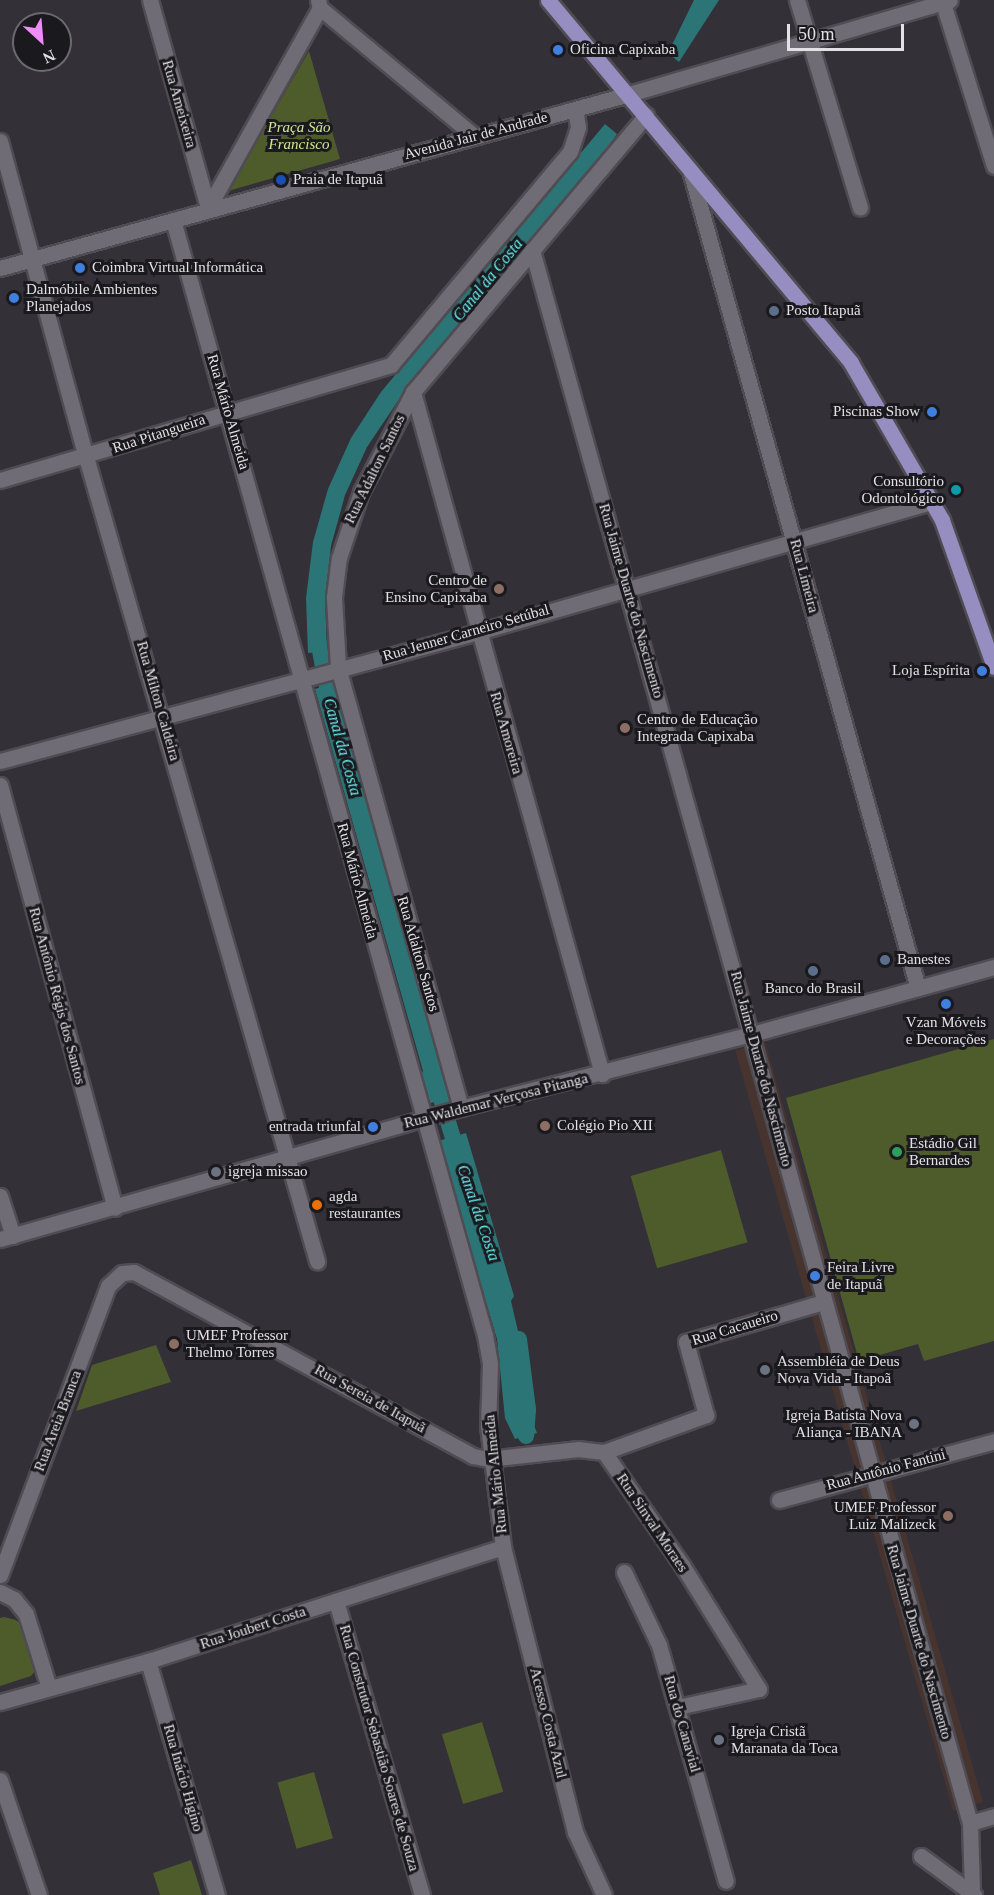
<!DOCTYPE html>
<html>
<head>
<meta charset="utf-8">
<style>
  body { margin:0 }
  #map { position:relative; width:994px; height:1895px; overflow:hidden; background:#333038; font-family:Georgia,serif }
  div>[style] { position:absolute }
  .commercial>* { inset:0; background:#48342f; transform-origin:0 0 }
  .green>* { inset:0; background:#4e5b2b; transform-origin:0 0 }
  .water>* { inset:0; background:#2c7577 }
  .canal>* { height:16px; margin:-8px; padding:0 8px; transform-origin:8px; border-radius:8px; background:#2c7577 }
  .roads { filter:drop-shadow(2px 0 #4f4c53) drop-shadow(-2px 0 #4f4c53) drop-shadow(0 2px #4f4c53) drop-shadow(0 -2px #4f4c53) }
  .minor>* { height:15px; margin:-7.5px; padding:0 7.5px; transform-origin:7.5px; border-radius:7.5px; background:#6f6c75 }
  .tertiary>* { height:15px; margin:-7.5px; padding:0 7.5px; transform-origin:7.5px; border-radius:7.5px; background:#6f6c75 }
  .secondary>* { height:15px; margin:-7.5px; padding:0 7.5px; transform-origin:7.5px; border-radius:7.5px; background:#6f6c75 }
  .primary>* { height:15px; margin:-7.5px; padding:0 7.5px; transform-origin:7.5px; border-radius:7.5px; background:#968dc1 }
  .dots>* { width:16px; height:16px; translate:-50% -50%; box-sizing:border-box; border:3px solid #1a191d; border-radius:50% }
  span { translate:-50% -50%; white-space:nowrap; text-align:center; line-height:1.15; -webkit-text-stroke:6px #1a191d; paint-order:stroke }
  .poi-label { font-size:15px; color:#e3e1e6 }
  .left { translate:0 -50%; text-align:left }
  .right { translate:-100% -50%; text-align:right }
  .street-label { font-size:15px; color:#e3e1e6 }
  .park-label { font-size:15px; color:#cfe98f; font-style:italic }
  .water-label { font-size:16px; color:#66f0f3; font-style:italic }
  .north { position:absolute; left:12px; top:12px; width:60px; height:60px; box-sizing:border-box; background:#1a191d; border:2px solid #6a696d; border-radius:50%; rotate:154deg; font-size:16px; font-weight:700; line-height:24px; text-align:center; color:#e3e1e6 }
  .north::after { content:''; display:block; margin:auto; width:21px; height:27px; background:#ee8cf8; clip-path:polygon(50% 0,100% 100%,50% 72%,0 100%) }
  .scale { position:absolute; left:787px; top:24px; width:117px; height:27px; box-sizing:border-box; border:3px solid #e3e1e6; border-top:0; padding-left:8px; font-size:18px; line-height:21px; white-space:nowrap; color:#e3e1e6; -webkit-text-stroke:4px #1a191d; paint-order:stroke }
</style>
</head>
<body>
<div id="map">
  <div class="commercial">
    <div style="left:765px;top:1042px;width:791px;height:31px;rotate:74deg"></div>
  </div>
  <div class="green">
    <div style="clip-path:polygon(309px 51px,340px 159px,228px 191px)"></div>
    <div style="clip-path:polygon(994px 1039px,994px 1341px,924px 1361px,918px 1344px,859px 1361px,786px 1098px)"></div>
    <div style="left:721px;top:1150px;width:96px;height:94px;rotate:74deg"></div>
    <div style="clip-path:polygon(156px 1345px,171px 1382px,76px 1411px,92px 1365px)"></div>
    <div style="clip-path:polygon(4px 1617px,16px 1620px,23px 1627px,35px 1671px,31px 1676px,0 1686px,0 1618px)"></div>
    <div style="left:482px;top:1722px;width:73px;height:42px;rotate:73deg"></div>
    <div style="left:314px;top:1772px;width:69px;height:38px;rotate:74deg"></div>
    <div style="clip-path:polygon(191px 1860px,202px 1895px,160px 1895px,153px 1873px)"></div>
  </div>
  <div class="water">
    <div style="clip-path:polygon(694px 0,719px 0,679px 62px,668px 53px)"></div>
    <div style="clip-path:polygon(605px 124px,617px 134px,604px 153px,406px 389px,367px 447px,345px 495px,331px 546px,325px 598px,327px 651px,308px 653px,306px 598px,313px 542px,328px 489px,351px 438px,381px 392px)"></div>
    <div style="clip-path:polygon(335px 683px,451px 1092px,447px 1098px,428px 1104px,419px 1079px,423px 1071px,315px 689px)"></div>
    <div style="clip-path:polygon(466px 1133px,514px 1296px,511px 1301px,524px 1357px,520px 1388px,537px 1433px,515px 1439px,505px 1418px,497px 1339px,438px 1141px)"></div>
  </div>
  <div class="canal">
    <div style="left:316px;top:630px;width:79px;rotate:79.1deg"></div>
    <div style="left:435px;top:1079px;width:83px;rotate:73.1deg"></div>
    <div style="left:519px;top:1339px;width:71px;rotate:82.7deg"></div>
    <div style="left:528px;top:1409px;width:27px;rotate:94deg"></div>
  </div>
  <div class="roads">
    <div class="minor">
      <div style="left:150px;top:0;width:216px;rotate:74.4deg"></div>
      <div style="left:318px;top:0;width:8px;rotate:76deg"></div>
      <div style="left:320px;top:8px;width:200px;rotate:39.7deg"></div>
      <div style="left:797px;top:0;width:217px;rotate:73.1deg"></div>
      <div style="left:942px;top:0;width:174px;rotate:72.6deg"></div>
      <div style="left:0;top:141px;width:327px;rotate:74.8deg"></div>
      <div style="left:86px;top:457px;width:837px;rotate:73.97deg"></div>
      <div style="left:690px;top:170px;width:849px;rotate:74.43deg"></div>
      <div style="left:208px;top:208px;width:229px;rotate:-60.8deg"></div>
      <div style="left:173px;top:220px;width:1158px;rotate:74.37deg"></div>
      <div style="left:485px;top:1335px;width:29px;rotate:80deg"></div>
      <div style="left:490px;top:1364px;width:62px;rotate:91.8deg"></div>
      <div style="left:488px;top:1426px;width:122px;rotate:82.9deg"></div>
      <div style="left:503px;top:1547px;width:294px;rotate:75.8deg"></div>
      <div style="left:575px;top:1832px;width:69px;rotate:65.3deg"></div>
      <div style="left:532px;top:250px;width:1633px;rotate:74.44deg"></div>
      <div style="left:970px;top:1823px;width:68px;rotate:88.3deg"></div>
      <div style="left:413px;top:392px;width:708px;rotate:74.51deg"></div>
      <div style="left:0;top:480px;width:408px;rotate:-16.4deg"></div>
      <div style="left:391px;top:365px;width:278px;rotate:-50deg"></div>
      <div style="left:570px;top:152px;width:26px;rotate:-72deg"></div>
      <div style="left:578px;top:127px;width:18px;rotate:-99deg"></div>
      <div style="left:0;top:785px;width:438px;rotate:74.8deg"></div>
      <div style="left:461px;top:1108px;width:458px;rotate:-105.6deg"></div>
      <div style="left:338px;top:667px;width:70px;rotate:-93.3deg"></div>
      <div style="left:334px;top:597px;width:39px;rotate:-83deg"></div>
      <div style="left:339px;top:558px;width:70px;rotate:-71.6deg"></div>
      <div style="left:361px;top:492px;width:113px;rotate:-62.5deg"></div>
      <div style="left:413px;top:392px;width:362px;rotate:-49.9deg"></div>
      <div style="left:0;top:1196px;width:42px;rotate:72deg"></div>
      <div style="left:604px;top:1452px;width:109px;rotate:-19.9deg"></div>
      <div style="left:706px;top:1415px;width:76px;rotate:-105.3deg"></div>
      <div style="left:686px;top:1342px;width:144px;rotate:-16.2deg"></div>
      <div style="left:779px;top:1500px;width:223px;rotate:-15.3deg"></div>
      <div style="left:624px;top:1572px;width:81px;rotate:64.4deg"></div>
      <div style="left:659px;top:1645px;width:245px;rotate:74.2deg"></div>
      <div style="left:0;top:1575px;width:309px;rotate:-69.5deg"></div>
      <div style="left:108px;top:1286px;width:19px;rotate:-43deg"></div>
      <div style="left:122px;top:1273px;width:12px;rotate:-5deg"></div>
      <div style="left:134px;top:1272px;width:386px;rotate:28.5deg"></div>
      <div style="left:473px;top:1456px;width:15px;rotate:11deg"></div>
      <div style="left:488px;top:1459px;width:91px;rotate:-6.3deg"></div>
      <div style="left:578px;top:1449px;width:26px;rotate:7deg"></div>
      <div style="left:604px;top:1452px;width:137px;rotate:55.4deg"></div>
      <div style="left:682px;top:1565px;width:146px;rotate:58.2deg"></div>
      <div style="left:759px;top:1689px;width:83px;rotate:167.5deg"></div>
      <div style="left:0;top:1592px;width:16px;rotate:27deg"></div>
      <div style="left:14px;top:1599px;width:19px;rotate:51deg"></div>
      <div style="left:26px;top:1614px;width:77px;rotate:72.7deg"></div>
      <div style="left:336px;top:1601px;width:306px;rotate:73.7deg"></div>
      <div style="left:148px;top:1661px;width:244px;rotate:73.6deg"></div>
      <div style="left:0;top:1702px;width:154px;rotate:-15.5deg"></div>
      <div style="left:148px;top:1661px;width:373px;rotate:-17.8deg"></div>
      <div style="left:0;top:1780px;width:121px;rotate:71.3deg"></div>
      <div style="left:970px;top:1823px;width:25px;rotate:-16deg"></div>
      <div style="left:921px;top:1856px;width:66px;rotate:36.3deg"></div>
    </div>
    <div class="tertiary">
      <div style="left:0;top:761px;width:495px;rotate:-15.1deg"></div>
      <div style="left:478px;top:632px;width:471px;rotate:-16deg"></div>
      <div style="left:0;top:1239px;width:479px;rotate:-15.9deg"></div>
      <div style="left:461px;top:1108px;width:300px;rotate:-14.3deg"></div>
      <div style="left:752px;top:1034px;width:251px;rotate:-15.5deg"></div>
    </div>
    <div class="secondary">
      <div style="left:0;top:268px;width:653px;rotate:-15.46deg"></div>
      <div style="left:629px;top:94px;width:334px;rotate:-16.3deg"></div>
    </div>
    <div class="primary">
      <div style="left:548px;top:0;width:473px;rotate:50.1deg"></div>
      <div style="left:851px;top:363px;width:181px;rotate:59.9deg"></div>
      <div style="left:942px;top:520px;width:156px;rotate:70.5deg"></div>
    </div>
  </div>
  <div class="dots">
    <div style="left:558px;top:50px;background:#3f7fe0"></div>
    <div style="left:281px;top:180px;background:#1a4fb4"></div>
    <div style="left:80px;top:268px;background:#3f7fe0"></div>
    <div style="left:14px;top:298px;background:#3f7fe0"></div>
    <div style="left:774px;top:311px;background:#5c6f8a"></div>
    <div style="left:932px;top:412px;background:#3f7fe0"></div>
    <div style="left:956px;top:490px;background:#0f9aa8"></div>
    <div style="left:499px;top:589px;background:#8d6e63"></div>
    <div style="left:982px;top:671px;background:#3f7fe0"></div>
    <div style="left:625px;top:728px;background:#8d6e63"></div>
    <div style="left:885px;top:960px;background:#5c6f8a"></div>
    <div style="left:813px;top:971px;background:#5c6f8a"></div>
    <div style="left:946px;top:1004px;background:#3f7fe0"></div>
    <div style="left:545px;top:1126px;background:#8d6e63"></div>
    <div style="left:373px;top:1127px;background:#3f7fe0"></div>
    <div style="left:897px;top:1152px;background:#2e9e5b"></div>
    <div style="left:216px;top:1172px;background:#6b7280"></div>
    <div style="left:317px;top:1205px;background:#e8710a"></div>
    <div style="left:815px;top:1276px;background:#3f7fe0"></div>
    <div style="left:174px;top:1344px;background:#8d6e63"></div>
    <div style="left:765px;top:1370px;background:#6b7280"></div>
    <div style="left:914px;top:1424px;background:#6b7280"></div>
    <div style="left:948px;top:1516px;background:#8d6e63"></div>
    <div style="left:719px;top:1740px;background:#6b7280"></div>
  </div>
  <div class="poi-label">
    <span class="left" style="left:570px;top:50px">Oficina Capixaba</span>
    <span class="left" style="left:293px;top:180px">Praia de Itapuã</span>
    <span class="left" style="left:92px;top:268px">Coimbra Virtual Informática</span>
    <span class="left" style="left:26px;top:298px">Dalmóbile Ambientes<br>Planejados</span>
    <span class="left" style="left:786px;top:311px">Posto Itapuã</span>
    <span class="right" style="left:920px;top:412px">Piscinas Show</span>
    <span class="right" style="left:944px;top:490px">Consultório<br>Odontológico</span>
    <span class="right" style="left:487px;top:589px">Centro de<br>Ensino Capixaba</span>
    <span class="right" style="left:970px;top:671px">Loja Espírita</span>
    <span class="left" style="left:637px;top:728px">Centro de Educação<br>Integrada Capixaba</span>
    <span class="left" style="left:897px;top:960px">Banestes</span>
    <span style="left:813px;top:989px">Banco do Brasil</span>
    <span style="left:946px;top:1031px">Vzan Móveis<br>e Decorações</span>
    <span class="left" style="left:557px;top:1126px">Colégio Pio XII</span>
    <span class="right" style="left:361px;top:1127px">entrada triunfal</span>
    <span class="left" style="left:909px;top:1152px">Estádio Gil<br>Bernardes</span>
    <span class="left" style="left:228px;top:1172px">igreja missao</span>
    <span class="left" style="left:329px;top:1205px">agda<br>restaurantes</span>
    <span class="left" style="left:827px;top:1276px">Feira Livre<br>de Itapuã</span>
    <span class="left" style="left:186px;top:1344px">UMEF Professor<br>Thelmo Torres</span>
    <span class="left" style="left:777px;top:1370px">Assembléia de Deus<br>Nova Vida - Itapoã</span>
    <span class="right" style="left:902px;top:1424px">Igreja Batista Nova<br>Aliança - IBANA</span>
    <span class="right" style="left:936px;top:1516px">UMEF Professor<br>Luiz Malizeck</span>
    <span class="left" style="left:731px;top:1740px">Igreja Cristã<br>Maranata da Toca</span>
  </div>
  <div class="street-label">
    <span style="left:179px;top:104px;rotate:74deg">Rua Ameixeira</span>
    <span style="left:476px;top:136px;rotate:-15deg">Avenida Jair de Andrade</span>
    <span style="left:228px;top:412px;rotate:74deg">Rua Mário Almeida</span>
    <span style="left:159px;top:434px;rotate:-18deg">Rua Pitangueira</span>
    <span style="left:375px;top:469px;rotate:-64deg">Rua Adalton Santos</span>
    <span style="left:804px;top:576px;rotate:75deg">Rua Limeira</span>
    <span style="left:631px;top:601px;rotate:74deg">Rua Jaime Duarte do Nascimento</span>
    <span style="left:466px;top:633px;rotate:-16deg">Rua Jenner Carneiro Setúbal</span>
    <span style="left:158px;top:701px;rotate:74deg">Rua Milton Caldeira</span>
    <span style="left:506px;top:733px;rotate:74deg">Rua Amoreira</span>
    <span style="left:357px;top:881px;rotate:75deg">Rua Mário Almeida</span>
    <span style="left:418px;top:954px;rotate:74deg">Rua Adalton Santos</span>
    <span style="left:57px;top:996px;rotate:75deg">Rua Antônio Régis dos Santos</span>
    <span style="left:761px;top:1069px;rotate:75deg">Rua Jaime Duarte do Nascimento</span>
    <span style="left:496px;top:1101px;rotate:-14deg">Rua Waldemar Verçosa Pitanga</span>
    <span style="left:735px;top:1328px;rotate:-17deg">Rua Cacaueiro</span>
    <span style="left:370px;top:1399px;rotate:29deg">Rua Sereia de Itapuã</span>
    <span style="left:58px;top:1421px;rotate:-69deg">Rua Areia Branca</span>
    <span style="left:886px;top:1470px;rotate:-15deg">Rua Antônio Fantini</span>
    <span style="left:496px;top:1474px;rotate:-96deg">Rua Mário Almeida</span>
    <span style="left:652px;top:1523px;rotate:56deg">Rua Sinval Moraes</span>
    <span style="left:253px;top:1628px;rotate:-18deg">Rua Joubert Costa</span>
    <span style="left:919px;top:1642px;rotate:74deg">Rua Jaime Duarte do Nascimento</span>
    <span style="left:548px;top:1723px;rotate:76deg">Acesso Costa Azul</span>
    <span style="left:682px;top:1724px;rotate:74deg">Rua do Canavial</span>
    <span style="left:379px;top:1748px;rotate:74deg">Rua Construtor Sebastião Soares de Souza</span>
    <span style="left:183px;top:1778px;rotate:74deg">Rua Inácio Higino</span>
  </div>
  <div class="park-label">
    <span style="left:299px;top:136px">Praça São<br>Francisco</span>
  </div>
  <div class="water-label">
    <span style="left:488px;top:280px;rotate:-51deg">Canal da Costa</span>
    <span style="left:342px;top:747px;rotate:74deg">Canal da Costa</span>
    <span style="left:478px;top:1213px;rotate:71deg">Canal da Costa</span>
  </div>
  <div class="north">N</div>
  <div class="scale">50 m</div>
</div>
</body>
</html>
